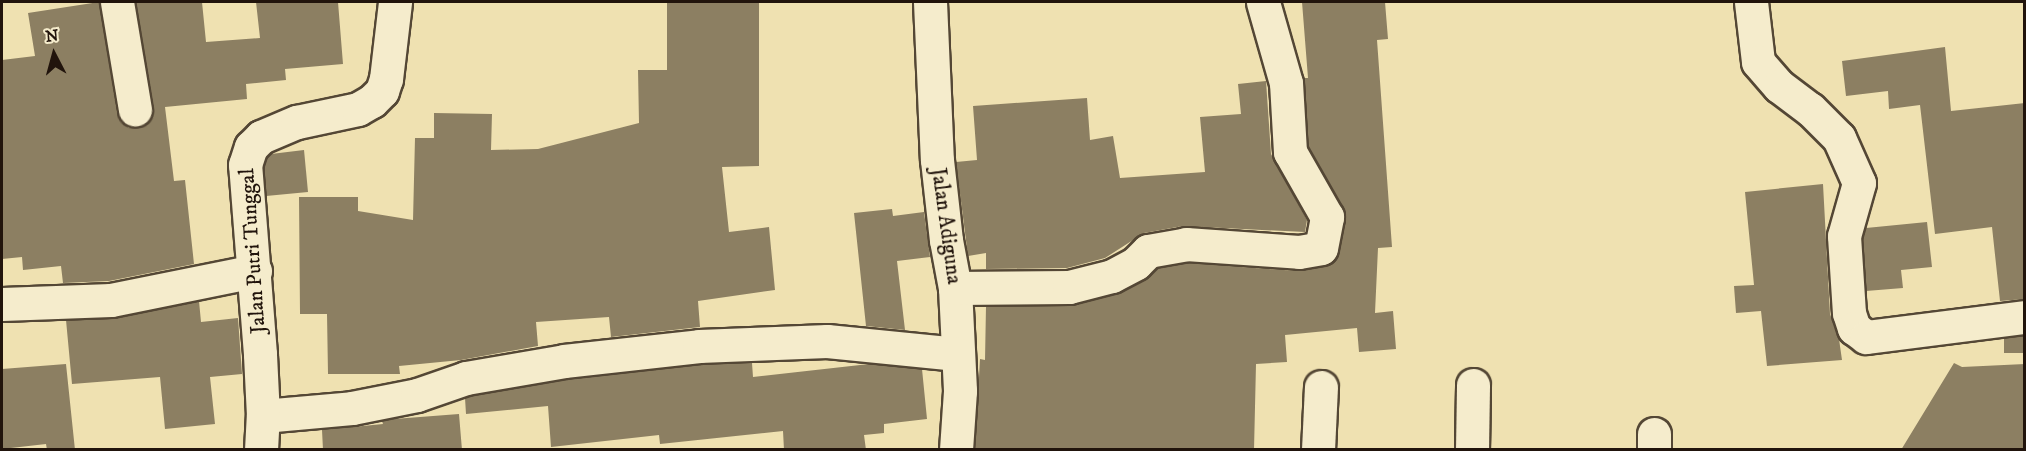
<!DOCTYPE html>
<html>
<head>
<meta charset="utf-8">
<style>
  body { margin:0 }
  #map { position:relative; width:2026px; height:451px; overflow:hidden; background:#efe1b1; font-family:"IM FELL DW Pica",serif }
  div>[style] { position:absolute }
  .building>* { inset:0; background:#8c7f62; transform-origin:0 0 }
  .roads { filter:drop-shadow(2px 0 #544735) drop-shadow(-2px 0 #544735) drop-shadow(0 2px #544735) drop-shadow(0 -2px #544735) }
  .minor>* { height:33px; margin:-16.5px; padding:0 16.5px; transform-origin:16.5px; border-radius:16.5px; background:#f5eccc }
  .tertiary>* { height:33px; margin:-16.5px; padding:0 16.5px; transform-origin:16.5px; border-radius:16.5px; background:#f5eccc }
  span { translate:-50% -50%; white-space:nowrap; text-align:center; line-height:1.15; -webkit-text-stroke:4.5px #f5eccc; paint-order:stroke }
  .street-label { font-size:21px; color:#21140c }
  .frame { position:absolute; inset:0; border:3px solid #21140c; pointer-events:none }
  .north { position:absolute; left:24px; top:24px; width:60px; height:60px; -webkit-text-stroke:4px #f5eccc; paint-order:stroke; rotate:354deg; font-size:16px; font-weight:700; line-height:24px; text-align:center; color:#21140c }
  .north::after { content:''; display:block; margin:auto; width:21px; height:27px; background:#21140c; clip-path:polygon(50% 0,100% 100%,50% 72%,0 100%) }
</style>
</head>
<body>
<div id="map">
  <div class="building">
    <div style="clip-path:polygon(99px 2px,117px 113px,121px 122px,129px 128px,139px 128px,147px 124px,153px 116px,154px 108px,136px 2px,202px 2px,206px 42px,260px 38px,256px 2px,338px 2px,343px 64px,285px 69px,286px 80px,246px 84px,247px 99px,165px 107px,174px 181px,185px 180px,194px 264px,109px 281px,63px 283px,61px 266px,23px 270px,22px 257px,2px 259px,2px 60px,35px 56px,28px 13px)"></div>
    <div style="clip-path:polygon(667px 2px,759px 2px,759px 166px,722px 167px,729px 232px,769px 227px,775px 290px,698px 301px,700px 327px,611px 337px,609px 317px,536px 322px,538px 346px,461px 360px,399px 366px,400px 374px,328px 374px,327px 314px,300px 314px,299px 197px,358px 197px,358px 211px,413px 220px,415px 138px,434px 138px,434px 113px,492px 114px,491px 150px,538px 149px,639px 123px,638px 70px,667px 70px)"></div>
    <div style="clip-path:polygon(1302px 2px,1385px 2px,1388px 39px,1377px 40px,1392px 247px,1378px 248px,1375px 313px,1393px 311px,1396px 349px,1359px 352px,1357px 328px,1285px 335px,1287px 362px,1256px 364px,1254px 450px,975px 450px,980px 359px,985px 360px,986px 306px,1073px 305px,1121px 293px,1145px 279px,1157px 268px,1187px 263px,1298px 271px,1324px 266px,1335px 261px,1339px 252px,1345px 220px,1343px 208px,1308px 147px,1304px 78px,1308px 78px)"></div>
    <div style="clip-path:polygon(1945px 47px,1951px 111px,2025px 103px,2025px 299px,2000px 301px,1992px 227px,1935px 234px,1920px 105px,1889px 109px,1888px 91px,1846px 96px,1842px 61px)"></div>
    <div style="clip-path:polygon(1266px 81px,1271px 154px,1307px 220px,1305px 232px,1183px 226px,1144px 233px,1105px 258px,1067px 268px,986px 269px,986px 253px,968px 256px,956px 162px,977px 160px,973px 106px,1087px 98px,1090px 140px,1113px 136px,1120px 178px,1205px 172px,1200px 117px,1241px 114px,1238px 84px)"></div>
    <div style="clip-path:polygon(304px 150px,308px 192px,266px 196px,264px 167px,267px 157px,271px 154px)"></div>
    <div style="clip-path:polygon(1823px 184px,1830px 314px,1839px 339px,1842px 360px,1767px 366px,1761px 311px,1736px 313px,1734px 286px,1754px 285px,1745px 192px)"></div>
    <div style="clip-path:polygon(892px 209px,893px 216px,924px 212px,930px 257px,897px 261px,905px 330px,866px 326px,854px 213px)"></div>
    <div style="clip-path:polygon(1927px 222px,1932px 267px,1901px 270px,1903px 288px,1866px 291px,1863px 238px,1866px 228px)"></div>
    <div style="clip-path:polygon(199px 301px,201px 322px,238px 318px,242px 374px,210px 377px,215px 424px,165px 429px,160px 377px,72px 384px,66px 320px,115px 318px)"></div>
    <div style="left:2025px;top:336px;width:17px;height:21px;rotate:90deg"></div>
    <div style="clip-path:polygon(752px 363px,753px 377px,869px 364px,922px 369px,927px 419px,884px 424px,884px 433px,864px 435px,866px 450px,784px 450px,783px 431px,660px 444px,659px 435px,551px 447px,548px 406px,466px 414px,465px 398px,471px 396px,567px 380px,700px 365px)"></div>
    <div style="clip-path:polygon(1954px 363px,1962px 367px,2025px 364px,2025px 450px,1901px 450px)"></div>
    <div style="clip-path:polygon(66px 364px,75px 450px,47px 450px,46px 444px,2px 449px,2px 369px)"></div>
    <div style="clip-path:polygon(459px 414px,462px 450px,323px 450px,322px 430px,383px 424px,382px 421px,394px 419px)"></div>
  </div>
  <div class="roads">
    <div class="minor">
      <div style="left:117px;top:2px;width:109px;rotate:80.5deg"></div>
      <div style="left:930px;top:2px;width:158px;rotate:87.5deg"></div>
      <div style="left:937px;top:160px;width:81px;rotate:83.6deg"></div>
      <div style="left:946px;top:240px;width:49px;rotate:79.4deg"></div>
      <div style="left:955px;top:288px;width:103px;rotate:87.2deg"></div>
      <div style="left:960px;top:391px;width:59px;rotate:93.9deg"></div>
      <div style="left:1751px;top:2px;width:60px;rotate:83.3deg"></div>
      <div style="left:1758px;top:62px;width:32px;rotate:49deg"></div>
      <div style="left:1779px;top:86px;width:39px;rotate:37deg"></div>
      <div style="left:1810px;top:109px;width:41px;rotate:45deg"></div>
      <div style="left:1839px;top:138px;width:49px;rotate:66deg"></div>
      <div style="left:1859px;top:183px;width:55px;rotate:105.8deg"></div>
      <div style="left:1844px;top:236px;width:77px;rotate:86.3deg"></div>
      <div style="left:1849px;top:313px;width:16px;rotate:72deg"></div>
      <div style="left:1854px;top:328px;width:15px;rotate:37deg"></div>
      <div style="left:1866px;top:337px;width:159px;rotate:-7.2deg"></div>
      <div style="left:955px;top:288px;width:114px;rotate:-0.5deg"></div>
      <div style="left:1069px;top:287px;width:44px;rotate:-14.3deg"></div>
      <div style="left:1112px;top:276px;width:27px;rotate:-28deg"></div>
      <div style="left:1136px;top:263px;width:17px;rotate:-45deg"></div>
      <div style="left:1148px;top:251px;width:39px;rotate:-10deg"></div>
      <div style="left:1186px;top:244px;width:113px;rotate:4deg"></div>
      <div style="left:1299px;top:252px;width:22px;rotate:-10deg"></div>
      <div style="left:1321px;top:248px;width:32px;rotate:-79deg"></div>
      <div style="left:1327px;top:217px;width:75px;rotate:-119.6deg"></div>
      <div style="left:1290px;top:152px;width:69px;rotate:-93.3deg"></div>
      <div style="left:1286px;top:83px;width:84px;rotate:-105.9deg"></div>
      <div style="left:2px;top:304px;width:109px;rotate:-2.1deg"></div>
      <div style="left:111px;top:300px;width:147px;rotate:-11.4deg"></div>
      <div style="left:263px;top:416px;width:89px;rotate:-5.1deg"></div>
      <div style="left:352px;top:408px;width:66px;rotate:-11.3deg"></div>
      <div style="left:417px;top:395px;width:52px;rotate:-19.1deg"></div>
      <div style="left:466px;top:378px;width:99px;rotate:-9.8deg"></div>
      <div style="left:564px;top:361px;width:136px;rotate:-6.3deg"></div>
      <div style="left:699px;top:346px;width:128px;rotate:-2.2deg"></div>
      <div style="left:827px;top:341px;width:131px;rotate:5.7deg"></div>
      <div style="left:1318px;top:450px;width:63px;rotate:-87.3deg"></div>
      <div style="left:1472px;top:450px;width:65px;rotate:-89.1deg"></div>
      <div style="left:1654px;top:450px;width:16px;rotate:-90deg"></div>
    </div>
    <div class="tertiary">
      <div style="left:261px;top:450px;width:34px;rotate:-87deg"></div>
      <div style="left:263px;top:416px;width:62px;rotate:-92.8deg"></div>
      <div style="left:260px;top:354px;width:190px;rotate:-94.5deg"></div>
      <div style="left:245px;top:165px;width:19px;rotate:-72deg"></div>
      <div style="left:251px;top:147px;width:14px;rotate:-45deg"></div>
      <div style="left:261px;top:137px;width:39px;rotate:-23deg"></div>
      <div style="left:297px;top:122px;width:62px;rotate:-12deg"></div>
      <div style="left:358px;top:109px;width:16px;rotate:-30deg"></div>
      <div style="left:372px;top:101px;width:14px;rotate:-45deg"></div>
      <div style="left:382px;top:91px;width:13px;rotate:-72deg"></div>
      <div style="left:386px;top:79px;width:78px;rotate:-83.3deg"></div>
    </div>
  </div>
  <div class="street-label">
    <span style="left:946px;top:226px;rotate:82deg">Jalan Adiguna</span>
    <span style="left:253px;top:251px;rotate:-94deg">Jalan Putri Tunggal</span>
  </div>
  <div class="frame"></div>
  <div class="north">N</div>
</div>
</body>
</html>
